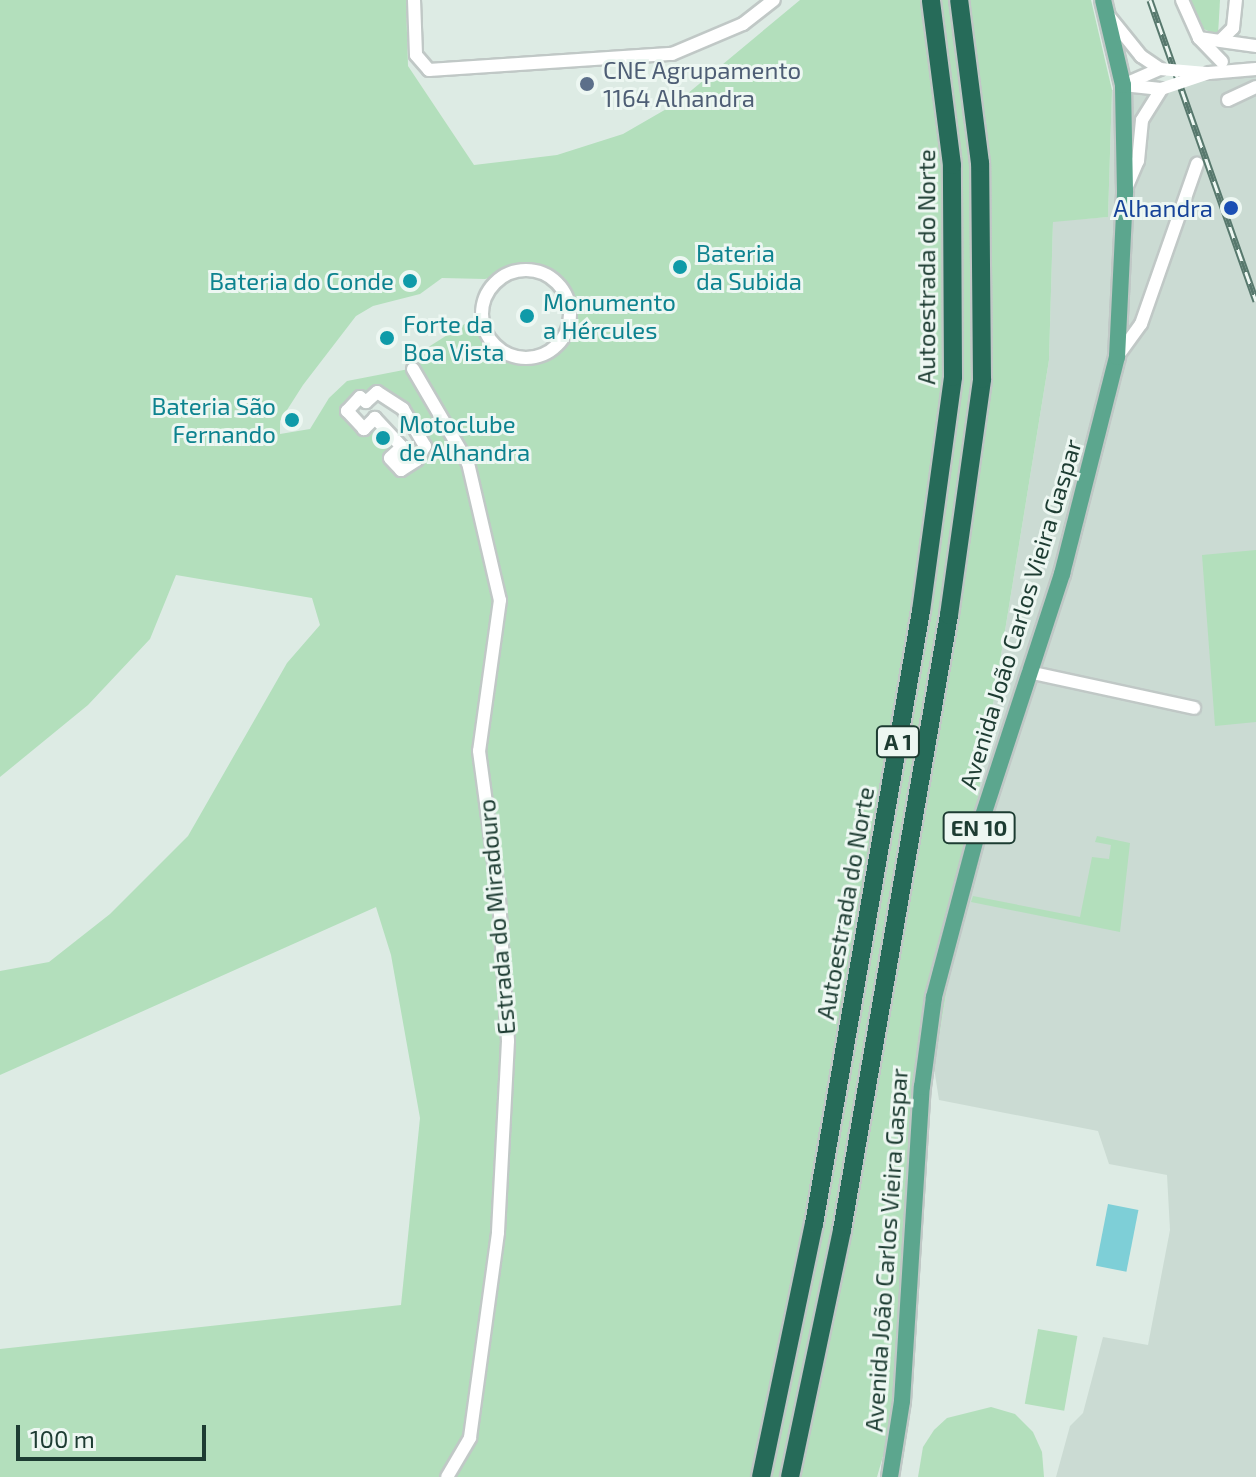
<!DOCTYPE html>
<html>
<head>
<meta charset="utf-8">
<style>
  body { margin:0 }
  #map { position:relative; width:1256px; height:1477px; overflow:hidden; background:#ddebe4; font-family:"Exo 2",sans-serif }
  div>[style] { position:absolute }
  .built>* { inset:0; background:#cbdbd3 }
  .green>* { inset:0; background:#b3dfbc; transform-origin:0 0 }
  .water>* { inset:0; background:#7ecfd7; transform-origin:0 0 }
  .roads { filter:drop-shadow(2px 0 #c0c8c6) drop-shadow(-2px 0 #c0c8c6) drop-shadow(0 2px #c0c8c6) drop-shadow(0 -2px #c0c8c6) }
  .minor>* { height:12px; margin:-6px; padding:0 6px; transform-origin:6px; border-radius:6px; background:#fff }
  .minor>.ring { margin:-6px; padding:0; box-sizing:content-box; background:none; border:12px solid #fff; border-radius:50% }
  .major>* { height:16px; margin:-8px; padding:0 8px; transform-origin:8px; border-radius:8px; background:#5ca68e }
  .highway>* { height:18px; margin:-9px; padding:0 9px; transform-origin:9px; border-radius:9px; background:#266b59 }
  .rail>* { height:7px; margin-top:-3.5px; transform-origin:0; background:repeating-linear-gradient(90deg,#edf7f2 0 12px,#57786d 0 24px); box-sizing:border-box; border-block:2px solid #57786d }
  .minor-bridge>* { height:12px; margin:-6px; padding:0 6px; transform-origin:6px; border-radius:6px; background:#fff }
  .dots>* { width:22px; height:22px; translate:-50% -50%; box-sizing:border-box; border:4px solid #edf7f2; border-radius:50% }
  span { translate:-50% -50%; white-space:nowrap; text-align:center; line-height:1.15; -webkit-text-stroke:6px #edf7f2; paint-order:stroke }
  .shield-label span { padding:2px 6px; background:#edf7f2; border:2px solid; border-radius:6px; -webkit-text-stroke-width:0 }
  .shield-label { font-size:22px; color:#1d3c32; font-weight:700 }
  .service-label { font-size:24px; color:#4e5e75 }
  .left { translate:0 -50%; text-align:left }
  .transit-label { font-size:24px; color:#164399 }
  .right { translate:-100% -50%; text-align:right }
  .culture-label { font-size:24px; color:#0d838f }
  .street-label { font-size:24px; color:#1d3c32 }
  .scale { position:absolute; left:16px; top:1425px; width:190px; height:36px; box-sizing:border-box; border:4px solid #1d3c32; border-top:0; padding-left:10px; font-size:24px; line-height:28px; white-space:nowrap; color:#1d3c32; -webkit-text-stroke:6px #edf7f2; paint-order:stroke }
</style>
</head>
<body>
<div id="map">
  <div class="built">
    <div style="clip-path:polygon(1256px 69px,1256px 1477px,1056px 1477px,1070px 1426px,1083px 1413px,1103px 1337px,1148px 1345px,1170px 1230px,1167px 1175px,1109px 1164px,1098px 1131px,939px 1100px,934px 1068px,1049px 360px,1053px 221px,1108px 217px,1112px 90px)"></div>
  </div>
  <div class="green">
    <div style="clip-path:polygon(evenodd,0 0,406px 0,408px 66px,474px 165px,557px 155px,623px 134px,675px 104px,800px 0,1091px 0,1112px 90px,1108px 217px,1053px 222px,1049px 360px,934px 1068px,896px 1411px,877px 1477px,0 1477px,0 1349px,401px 1305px,420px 1118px,391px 955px,376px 907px,0 1075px,0 971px,49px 962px,110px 914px,188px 836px,287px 663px,320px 625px,312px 598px,176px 575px,150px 639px,88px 705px,0 777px,0 0,522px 270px,552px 278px,567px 297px,569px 327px,550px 351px,530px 358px,509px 355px,486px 333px,482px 313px,430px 346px,414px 368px,347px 381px,329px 398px,310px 429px,280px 434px,280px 421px,303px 385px,356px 316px,373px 306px,420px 294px,442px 278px,485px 279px,522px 270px,0 0,377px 392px,403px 409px,425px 446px,401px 470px,391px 458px,402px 447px,375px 418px,364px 429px,348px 411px,377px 392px)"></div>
    <div style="clip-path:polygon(1190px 0,1220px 0,1218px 35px,1201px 28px)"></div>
    <div style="clip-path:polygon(1256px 550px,1256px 722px,1215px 726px,1202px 555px)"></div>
    <div style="clip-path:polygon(1097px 836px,1130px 843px,1120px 932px,971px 902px,973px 896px,1080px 917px,1092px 857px,1109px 859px,1111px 845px,1095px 842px)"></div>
    <div style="left:1038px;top:1329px;width:40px;height:76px;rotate:10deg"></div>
    <div style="clip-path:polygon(991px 1407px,1015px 1414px,1033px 1432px,1042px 1452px,1044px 1477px,918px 1477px,923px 1447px,934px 1430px,947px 1418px)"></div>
  </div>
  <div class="water">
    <div style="left:1108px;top:1204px;width:31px;height:63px;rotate:11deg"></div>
  </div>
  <div class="roads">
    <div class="minor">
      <div style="left:414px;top:0;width:55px;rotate:87.9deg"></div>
      <div style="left:416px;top:55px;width:20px;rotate:49deg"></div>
      <div style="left:429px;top:70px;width:244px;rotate:-3.8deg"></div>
      <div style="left:672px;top:54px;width:77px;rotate:-22.9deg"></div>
      <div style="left:743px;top:24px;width:39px;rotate:-38deg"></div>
      <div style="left:1182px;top:0;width:42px;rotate:65.9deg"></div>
      <div style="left:1199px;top:38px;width:33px;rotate:46deg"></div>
      <div style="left:1108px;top:15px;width:53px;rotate:51.2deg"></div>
      <div style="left:1141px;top:56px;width:23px;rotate:34deg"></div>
      <div style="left:1199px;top:38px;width:58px;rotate:8deg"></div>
      <div style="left:1221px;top:40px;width:17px;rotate:-45deg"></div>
      <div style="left:1233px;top:28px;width:28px;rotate:-84deg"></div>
      <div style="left:1209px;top:73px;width:47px;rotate:-4.9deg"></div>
      <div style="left:1123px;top:85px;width:40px;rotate:-23.4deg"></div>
      <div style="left:1123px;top:85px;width:38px;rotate:6deg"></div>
      <div style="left:1228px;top:100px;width:31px;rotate:-25deg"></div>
      <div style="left:1125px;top:191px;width:33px;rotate:-67deg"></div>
      <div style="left:1138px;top:161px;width:41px;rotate:-84.4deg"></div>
      <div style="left:1142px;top:120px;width:36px;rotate:-58deg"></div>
      <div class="ring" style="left:482px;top:270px;width:76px;height:76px"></div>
      <div style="left:1117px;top:357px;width:41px;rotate:-54deg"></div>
      <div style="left:1141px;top:324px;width:170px;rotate:-70.7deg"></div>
      <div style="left:413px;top:369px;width:109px;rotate:59.7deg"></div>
      <div style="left:468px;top:463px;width:141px;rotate:76.9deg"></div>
      <div style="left:500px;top:600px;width:152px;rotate:97.9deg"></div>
      <div style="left:479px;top:751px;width:148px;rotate:82.3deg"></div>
      <div style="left:499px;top:898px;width:143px;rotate:86.4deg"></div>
      <div style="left:508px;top:1041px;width:192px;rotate:93deg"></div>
      <div style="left:498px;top:1233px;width:207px;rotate:97.8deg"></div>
      <div style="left:470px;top:1438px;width:45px;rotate:120.5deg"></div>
      <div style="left:377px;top:392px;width:31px;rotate:33deg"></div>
      <div style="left:403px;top:409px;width:43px;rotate:59.3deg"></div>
      <div style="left:425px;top:446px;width:16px;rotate:120deg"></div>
      <div style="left:417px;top:460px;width:19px;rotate:148deg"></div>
      <div style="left:401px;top:470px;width:16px;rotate:-133deg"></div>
      <div style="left:390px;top:458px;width:16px;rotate:-43deg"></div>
      <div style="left:402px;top:447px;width:40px;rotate:-133deg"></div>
      <div style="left:375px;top:418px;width:16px;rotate:135deg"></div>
      <div style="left:364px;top:429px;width:25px;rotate:-133deg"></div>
      <div style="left:347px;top:411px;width:19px;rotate:-47deg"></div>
      <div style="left:360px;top:397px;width:8px;rotate:40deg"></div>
      <div style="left:366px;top:402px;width:15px;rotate:-42deg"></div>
      <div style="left:1028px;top:672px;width:170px;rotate:12.2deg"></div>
    </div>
    <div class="major">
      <div style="left:890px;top:1477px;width:77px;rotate:-81deg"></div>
      <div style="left:902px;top:1401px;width:315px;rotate:-86.4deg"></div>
      <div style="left:922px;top:1087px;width:91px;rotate:-82.4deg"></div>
      <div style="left:934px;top:997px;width:169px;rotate:-75.2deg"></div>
      <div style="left:977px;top:834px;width:274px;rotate:-71.9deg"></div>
      <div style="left:1062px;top:574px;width:224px;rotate:-75.8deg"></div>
      <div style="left:1117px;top:357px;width:166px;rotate:-87.2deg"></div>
      <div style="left:1125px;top:191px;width:106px;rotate:-91.1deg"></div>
      <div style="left:1123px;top:85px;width:87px;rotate:-103.2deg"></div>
    </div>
    <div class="highway">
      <div style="left:761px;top:1477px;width:258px;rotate:-78.2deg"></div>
      <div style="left:814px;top:1224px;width:622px;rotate:-80.1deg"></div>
      <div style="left:921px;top:611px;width:236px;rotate:-82.2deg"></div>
      <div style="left:953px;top:377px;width:212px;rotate:-90.3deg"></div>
      <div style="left:952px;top:165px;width:166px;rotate:-97.3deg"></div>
      <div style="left:790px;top:1477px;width:252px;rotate:-78.1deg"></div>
      <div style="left:842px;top:1230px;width:624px;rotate:-80.13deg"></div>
      <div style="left:949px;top:615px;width:238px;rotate:-82deg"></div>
      <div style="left:982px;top:379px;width:216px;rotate:-90.5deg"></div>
      <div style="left:980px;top:163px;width:164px;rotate:-97.3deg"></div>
    </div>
  </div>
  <div class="rail">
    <div style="left:1150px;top:0;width:319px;rotate:70.6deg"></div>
  </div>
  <div class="minor-bridge">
    <div style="left:1160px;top:69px;width:46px;rotate:5deg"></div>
    <div style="left:1161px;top:89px;width:51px;rotate:-18.4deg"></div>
  </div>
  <div class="dots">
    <div style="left:587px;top:84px;background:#5c6f8a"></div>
    <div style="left:1231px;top:208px;background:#1a4fb4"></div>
    <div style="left:680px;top:267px;background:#0f9aa8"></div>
    <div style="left:410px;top:281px;background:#0f9aa8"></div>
    <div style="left:527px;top:316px;background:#0f9aa8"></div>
    <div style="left:387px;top:338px;background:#0f9aa8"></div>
    <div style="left:292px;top:420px;background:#0f9aa8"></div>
    <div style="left:383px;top:438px;background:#0f9aa8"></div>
  </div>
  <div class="shield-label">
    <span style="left:898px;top:742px">A 1</span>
    <span style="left:979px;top:828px">EN 10</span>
  </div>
  <div class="service-label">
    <span class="left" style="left:603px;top:84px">CNE Agrupamento<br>1164 Alhandra</span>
  </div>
  <div class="transit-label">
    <span class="right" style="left:1213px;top:208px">Alhandra</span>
  </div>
  <div class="culture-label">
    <span class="left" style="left:696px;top:267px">Bateria<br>da Subida</span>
    <span class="right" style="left:394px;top:281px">Bateria do Conde</span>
    <span class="left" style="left:543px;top:316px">Monumento<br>a Hércules</span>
    <span class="left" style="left:403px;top:338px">Forte da<br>Boa Vista</span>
    <span class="right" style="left:276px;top:420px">Bateria São<br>Fernando</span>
    <span class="left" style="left:399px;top:438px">Motoclube<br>de Alhandra</span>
  </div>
  <div class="street-label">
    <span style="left:926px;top:267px;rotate:-90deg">Autoestrada do Norte</span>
    <span style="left:1020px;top:614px;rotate:-73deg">Avenida João Carlos Vieira Gaspar</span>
    <span style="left:845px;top:903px;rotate:-80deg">Autoestrada do Norte</span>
    <span style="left:496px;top:917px;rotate:-95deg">Estrada do Miradouro</span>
    <span style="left:886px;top:1250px;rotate:-86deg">Avenida João Carlos Vieira Gaspar</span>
  </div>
  <div class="scale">100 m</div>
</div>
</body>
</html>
